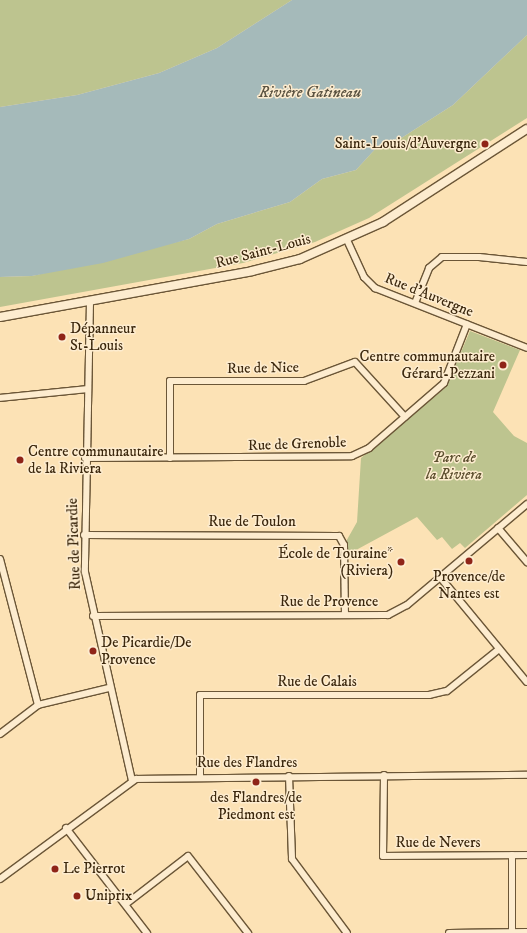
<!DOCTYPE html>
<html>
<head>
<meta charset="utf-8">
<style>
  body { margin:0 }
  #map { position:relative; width:527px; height:933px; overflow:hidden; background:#fce2b5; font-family:"IM FELL DW Pica",serif }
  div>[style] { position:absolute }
  .green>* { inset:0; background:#bdc48f }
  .water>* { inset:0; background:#a5baba }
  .roads { filter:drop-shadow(1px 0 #6b5637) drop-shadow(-1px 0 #6b5637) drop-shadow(0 1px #6b5637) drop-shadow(0 -1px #6b5637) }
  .minor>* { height:6px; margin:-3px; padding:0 3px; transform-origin:3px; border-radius:3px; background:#fdeccf }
  .secondary>* { height:8px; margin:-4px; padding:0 4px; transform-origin:4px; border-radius:4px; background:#fdeccf }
  .dots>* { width:11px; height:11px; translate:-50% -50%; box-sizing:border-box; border:2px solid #fdeccf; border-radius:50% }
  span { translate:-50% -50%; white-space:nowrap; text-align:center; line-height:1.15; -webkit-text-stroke:3px #fdeccf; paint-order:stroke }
  .poi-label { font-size:15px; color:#3b270d }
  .right { translate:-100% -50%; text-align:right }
  .left { translate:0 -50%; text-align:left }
  .street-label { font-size:15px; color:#3b270d }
  .park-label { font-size:15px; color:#5c4e2e; font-style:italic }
  .water-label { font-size:16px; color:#5b5341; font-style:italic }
</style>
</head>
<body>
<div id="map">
  <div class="green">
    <div style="clip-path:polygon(0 0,292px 0,217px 48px,159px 73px,77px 95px,0 107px)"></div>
    <div style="clip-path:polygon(527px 35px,527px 118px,369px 218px,315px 242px,243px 263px,0 307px,0 277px,32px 276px,189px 239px,217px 224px,290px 202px,322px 179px,356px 170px,378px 146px,403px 137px,453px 105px)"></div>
    <div style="clip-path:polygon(470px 331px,520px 350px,493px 412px,514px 436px,527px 443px,527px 495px,465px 548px,460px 543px,452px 549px,442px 537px,437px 540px,417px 517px,345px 556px,344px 545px,357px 522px,361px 458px,446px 387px)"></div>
  </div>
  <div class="water">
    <div style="clip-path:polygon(292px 0,527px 0,527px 35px,453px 105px,403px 137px,378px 146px,356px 170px,322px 179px,290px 202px,217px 224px,189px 239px,103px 263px,32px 276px,0 277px,0 107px,77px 95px,159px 73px,217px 48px)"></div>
  </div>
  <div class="roads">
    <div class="minor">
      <div style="left:347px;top:240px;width:41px;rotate:65.3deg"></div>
      <div style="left:364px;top:277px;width:16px;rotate:45deg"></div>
      <div style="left:375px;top:288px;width:163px;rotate:21.5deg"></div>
      <div style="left:90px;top:302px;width:270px;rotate:91.1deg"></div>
      <div style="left:85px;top:572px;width:213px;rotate:77.3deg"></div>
      <div style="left:415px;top:303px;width:38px;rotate:-68deg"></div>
      <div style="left:429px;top:268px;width:17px;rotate:-40deg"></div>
      <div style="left:442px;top:257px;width:37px"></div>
      <div style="left:479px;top:257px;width:48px;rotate:5.9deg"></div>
      <div style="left:0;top:398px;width:88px;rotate:-5.8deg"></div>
      <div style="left:85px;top:458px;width:267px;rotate:-0.4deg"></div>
      <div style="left:352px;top:456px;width:19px;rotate:-25deg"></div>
      <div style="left:369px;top:448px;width:99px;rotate:-40.9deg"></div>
      <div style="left:444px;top:383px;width:63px;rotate:-68.7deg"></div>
      <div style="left:170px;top:458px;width:77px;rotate:-90deg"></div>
      <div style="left:170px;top:381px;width:134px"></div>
      <div style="left:304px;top:381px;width:54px;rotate:-20.4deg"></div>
      <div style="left:355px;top:362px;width:74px;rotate:47.7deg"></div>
      <div style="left:498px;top:528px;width:45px;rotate:49.5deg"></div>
      <div style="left:84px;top:535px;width:255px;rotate:0.2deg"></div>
      <div style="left:339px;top:536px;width:10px;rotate:61deg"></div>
      <div style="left:344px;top:545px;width:70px;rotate:89.2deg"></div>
      <div style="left:0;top:559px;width:151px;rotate:75.4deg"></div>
      <div style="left:440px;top:577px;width:136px;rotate:50.4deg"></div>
      <div style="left:93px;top:616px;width:295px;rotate:-0.2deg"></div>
      <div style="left:388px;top:615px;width:21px;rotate:-28deg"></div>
      <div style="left:407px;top:605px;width:157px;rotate:-40.1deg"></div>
      <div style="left:0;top:734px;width:48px;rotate:-37.3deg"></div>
      <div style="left:38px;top:705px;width:73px;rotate:-13.5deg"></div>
      <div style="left:384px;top:775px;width:81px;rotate:90.7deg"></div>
      <div style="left:383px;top:856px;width:144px;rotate:-0.4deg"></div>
      <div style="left:200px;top:776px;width:81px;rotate:-90deg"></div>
      <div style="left:200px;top:695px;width:229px"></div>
      <div style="left:429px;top:695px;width:18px;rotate:-13deg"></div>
      <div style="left:447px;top:691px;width:67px;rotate:-38.9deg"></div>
      <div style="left:289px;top:776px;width:83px;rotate:87.9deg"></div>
      <div style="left:292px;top:859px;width:92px;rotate:53.4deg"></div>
      <div style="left:66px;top:828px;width:133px;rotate:52.4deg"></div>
      <div style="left:512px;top:855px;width:77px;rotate:90deg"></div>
      <div style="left:0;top:879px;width:169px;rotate:-36.3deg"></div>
      <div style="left:136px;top:779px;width:391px;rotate:-0.6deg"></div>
      <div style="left:126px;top:904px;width:78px;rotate:-37.7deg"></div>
      <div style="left:188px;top:856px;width:98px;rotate:52.1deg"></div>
      <div style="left:449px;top:933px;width:78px;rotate:-0.7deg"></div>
    </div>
    <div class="secondary">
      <div style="left:0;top:317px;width:256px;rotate:-10.3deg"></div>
      <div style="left:252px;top:271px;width:49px;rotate:-14deg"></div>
      <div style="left:300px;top:259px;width:91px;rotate:-24deg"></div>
      <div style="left:383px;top:222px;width:171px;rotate:-32.9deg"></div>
    </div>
  </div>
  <div class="dots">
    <div style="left:485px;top:144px;background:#8f2418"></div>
    <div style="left:62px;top:337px;background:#8f2418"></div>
    <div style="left:503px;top:365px;background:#8f2418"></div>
    <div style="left:20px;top:460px;background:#8f2418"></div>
    <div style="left:469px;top:561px;background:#8f2418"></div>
    <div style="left:401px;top:562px;background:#8f2418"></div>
    <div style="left:93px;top:651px;background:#8f2418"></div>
    <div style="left:256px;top:782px;background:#8f2418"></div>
    <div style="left:55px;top:869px;background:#8f2418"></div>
    <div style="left:77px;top:896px;background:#8f2418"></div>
  </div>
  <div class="poi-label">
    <span class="right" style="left:477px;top:144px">Saint-Louis/d'Auvergne</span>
    <span class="left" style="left:70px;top:337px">Dépanneur<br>St-Louis</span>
    <span class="right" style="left:495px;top:365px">Centre communautaire<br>Gérard-Pezzani</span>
    <span class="left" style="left:28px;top:460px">Centre communautaire<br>de la Riviera</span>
    <span class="right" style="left:393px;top:562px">École de Touraine*<br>(Riviera)</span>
    <span style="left:469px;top:585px">Provence/de<br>Nantes est</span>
    <span class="left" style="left:101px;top:651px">De Picardie/De<br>Provence</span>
    <span style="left:256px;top:806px">des Flandres/de<br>Piedmont est</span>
    <span class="left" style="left:63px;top:869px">Le Pierrot</span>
    <span class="left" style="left:85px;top:896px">Uniprix</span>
  </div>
  <div class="street-label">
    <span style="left:263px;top:251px;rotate:-15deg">Rue Saint-Louis</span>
    <span style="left:429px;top:295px;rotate:22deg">Rue d'Auvergne</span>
    <span style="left:263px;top:368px;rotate:-1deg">Rue de Nice</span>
    <span style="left:297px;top:444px;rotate:-2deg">Rue de Grenoble</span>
    <span style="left:252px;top:522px">Rue de Toulon</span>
    <span style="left:74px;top:544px;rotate:-92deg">Rue de Picardie</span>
    <span style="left:329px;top:602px">Rue de Provence</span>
    <span style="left:317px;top:682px">Rue de Calais</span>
    <span style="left:247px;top:763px">Rue des Flandres</span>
    <span style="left:438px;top:843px">Rue de Nevers</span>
  </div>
  <div class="park-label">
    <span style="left:454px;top:466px">Parc de<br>la Riviera</span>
  </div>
  <div class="water-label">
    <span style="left:310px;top:92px">Rivière Gatineau</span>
  </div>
</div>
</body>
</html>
